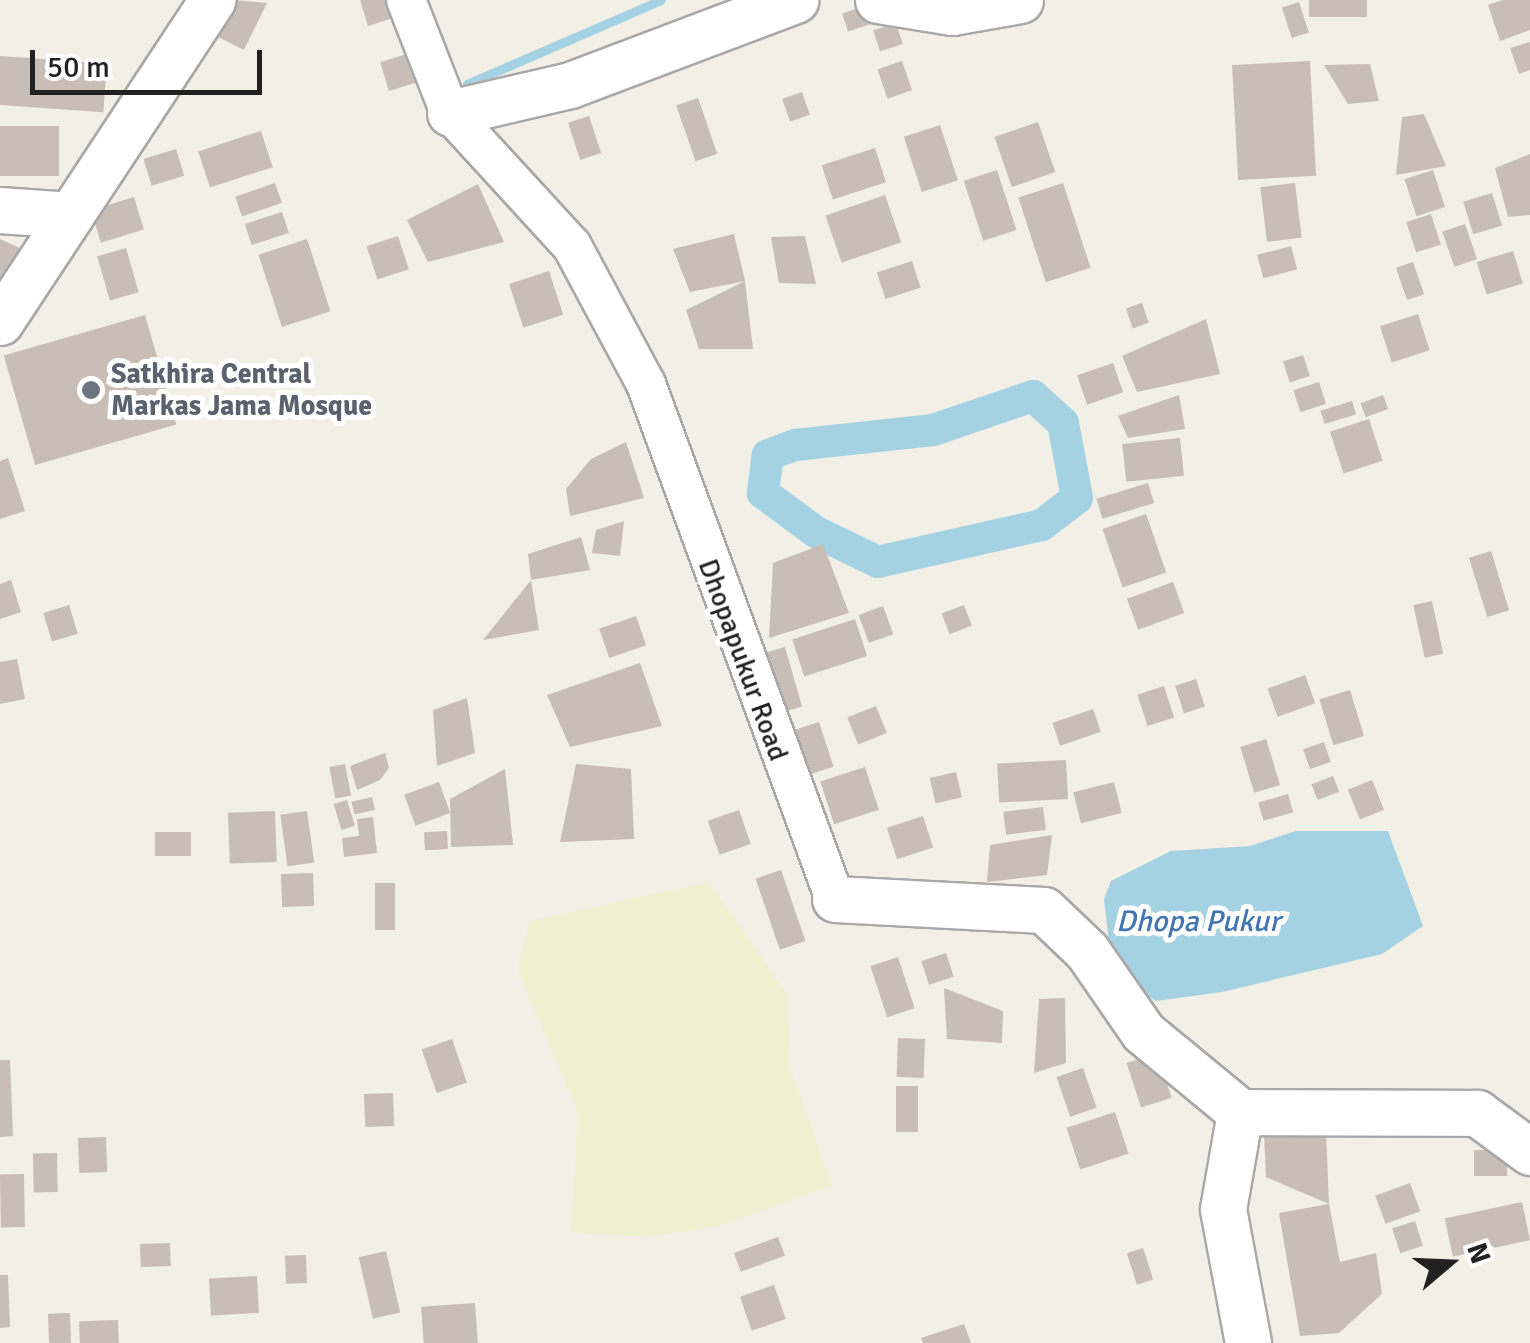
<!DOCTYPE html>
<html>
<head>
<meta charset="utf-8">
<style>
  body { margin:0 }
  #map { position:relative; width:1530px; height:1343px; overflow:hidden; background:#f2efe7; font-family:Signika,sans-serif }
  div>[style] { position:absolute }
  .farmland>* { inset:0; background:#eef2d1 }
  .water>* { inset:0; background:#a4d2e3 }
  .stream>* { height:9px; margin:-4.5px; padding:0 4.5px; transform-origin:4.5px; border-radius:4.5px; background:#a4d2e3 }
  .canal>* { height:32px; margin:-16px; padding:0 16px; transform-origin:16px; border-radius:16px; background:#a4d2e3 }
  .building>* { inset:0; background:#c8beb6; transform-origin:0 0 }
  .roads { filter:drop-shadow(2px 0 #a8a8a8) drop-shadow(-2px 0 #a8a8a8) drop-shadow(0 2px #a8a8a8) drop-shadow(0 -2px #a8a8a8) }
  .minor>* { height:38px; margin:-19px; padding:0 19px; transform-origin:19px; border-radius:19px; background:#fff }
  .tertiary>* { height:45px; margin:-22.5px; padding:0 22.5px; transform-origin:22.5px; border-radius:22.5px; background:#fff }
  .dots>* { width:28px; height:28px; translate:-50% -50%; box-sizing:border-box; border:5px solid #fff; border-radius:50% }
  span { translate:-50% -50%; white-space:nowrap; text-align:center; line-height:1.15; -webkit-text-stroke:10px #fff; paint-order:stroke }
  .worship-label { font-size:28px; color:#5b616d; font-weight:700 }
  .left { translate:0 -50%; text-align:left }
  .street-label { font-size:28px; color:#212121 }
  .water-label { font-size:30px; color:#4075b2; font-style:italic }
  .north { position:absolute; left:1400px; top:1213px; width:100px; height:100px; -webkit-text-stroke:8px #fff; paint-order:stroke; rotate:71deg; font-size:28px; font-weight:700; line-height:40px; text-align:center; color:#212121 }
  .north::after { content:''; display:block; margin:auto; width:35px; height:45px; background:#212121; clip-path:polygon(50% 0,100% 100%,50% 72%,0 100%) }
  .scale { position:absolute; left:30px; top:50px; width:232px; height:45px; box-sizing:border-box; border:5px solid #212121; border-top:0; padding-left:12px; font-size:30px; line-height:35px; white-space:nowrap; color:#212121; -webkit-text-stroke:8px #fff; paint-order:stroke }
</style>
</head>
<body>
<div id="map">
  <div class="farmland">
    <div style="clip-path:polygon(709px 882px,788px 996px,790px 1067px,832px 1185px,719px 1226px,645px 1237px,571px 1232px,578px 1112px,517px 969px,530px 921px)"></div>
  </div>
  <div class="water">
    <div style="clip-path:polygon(1296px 831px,1388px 831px,1423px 926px,1382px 954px,1222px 992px,1156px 1001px,1122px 981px,1108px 935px,1104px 899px,1111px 881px,1171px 851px,1250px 846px)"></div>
  </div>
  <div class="stream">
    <div style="left:467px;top:84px;width:211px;rotate:-23.4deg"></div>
  </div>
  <div class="canal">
    <div style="left:1033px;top:396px;width:40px;rotate:42deg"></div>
    <div style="left:1063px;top:423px;width:76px;rotate:79.4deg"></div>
    <div style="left:1077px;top:498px;width:44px;rotate:142.4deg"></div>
    <div style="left:1042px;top:525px;width:168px;rotate:167.3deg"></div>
    <div style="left:878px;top:562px;width:69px;rotate:-154.2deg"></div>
    <div style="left:816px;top:532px;width:66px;rotate:-143.7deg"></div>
    <div style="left:763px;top:493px;width:38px;rotate:-83deg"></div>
    <div style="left:768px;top:455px;width:29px;rotate:-20deg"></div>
    <div style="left:795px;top:445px;width:139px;rotate:-6.2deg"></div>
    <div style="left:933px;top:430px;width:106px;rotate:-18.8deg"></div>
  </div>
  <div class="building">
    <div style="clip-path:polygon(234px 0,267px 3px,244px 50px,216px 36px)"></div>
    <div style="clip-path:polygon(360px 0,387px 0,393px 18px,368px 26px)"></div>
    <div style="left:1309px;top:0;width:58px;height:17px"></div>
    <div style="clip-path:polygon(1502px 0,1530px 0,1530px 30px,1500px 41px,1488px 5px)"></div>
    <div style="left:1299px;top:2px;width:32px;height:18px;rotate:72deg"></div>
    <div style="left:865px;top:6px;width:19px;height:24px;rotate:72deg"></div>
    <div style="left:896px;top:23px;width:22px;height:24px;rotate:72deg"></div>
    <div style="clip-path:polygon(1530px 42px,1530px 70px,1519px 74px,1510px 48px)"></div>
    <div style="left:407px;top:54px;width:30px;height:28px;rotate:73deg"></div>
    <div style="left:0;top:56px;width:107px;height:49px;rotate:4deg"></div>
    <div style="left:902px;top:61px;width:31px;height:26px;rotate:71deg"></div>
    <div style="left:1310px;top:61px;width:115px;height:78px;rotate:87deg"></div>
    <div style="clip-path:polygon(1370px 64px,1379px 101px,1348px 104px,1324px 65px)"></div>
    <div style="left:802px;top:92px;width:24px;height:21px;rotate:71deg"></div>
    <div style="left:698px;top:98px;width:59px;height:23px;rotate:71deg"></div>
    <div style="clip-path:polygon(1424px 114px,1446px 166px,1396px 175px,1402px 117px)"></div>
    <div style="left:589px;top:116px;width:39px;height:22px;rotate:72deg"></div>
    <div style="left:1038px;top:122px;width:53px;height:46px;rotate:71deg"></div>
    <div style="left:940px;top:125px;width:58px;height:38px;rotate:72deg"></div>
    <div style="left:0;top:126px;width:59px;height:50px"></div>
    <div style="left:261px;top:131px;width:38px;height:66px;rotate:72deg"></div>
    <div style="left:875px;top:148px;width:36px;height:56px;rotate:72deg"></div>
    <div style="left:176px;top:149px;width:28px;height:34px;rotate:73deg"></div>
    <div style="clip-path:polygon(1530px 154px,1530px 215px,1508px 217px,1495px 168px)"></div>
    <div style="left:997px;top:170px;width:63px;height:35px;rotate:72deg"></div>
    <div style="left:1433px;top:170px;width:39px;height:30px;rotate:72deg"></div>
    <div style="left:275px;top:183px;width:21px;height:42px;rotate:71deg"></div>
    <div style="left:1063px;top:183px;width:89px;height:47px;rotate:72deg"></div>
    <div style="left:1295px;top:183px;width:55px;height:35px;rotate:83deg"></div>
    <div style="clip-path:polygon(478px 184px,504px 242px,428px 262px,407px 220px)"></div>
    <div style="left:1492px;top:193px;width:34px;height:30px;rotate:73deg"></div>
    <div style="left:885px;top:195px;width:50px;height:63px;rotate:71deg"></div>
    <div style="left:134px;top:197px;width:34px;height:45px;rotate:73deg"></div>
    <div style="left:282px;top:212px;width:22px;height:39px;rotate:72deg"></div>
    <div style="left:1431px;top:214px;width:32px;height:26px;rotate:72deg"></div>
    <div style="left:1465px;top:224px;width:37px;height:24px;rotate:71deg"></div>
    <div style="clip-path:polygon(734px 234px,745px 281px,753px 349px,699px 349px,686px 310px,745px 281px,690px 292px,673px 249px)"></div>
    <div style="left:398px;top:236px;width:35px;height:33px;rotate:72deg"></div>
    <div style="clip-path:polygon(805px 236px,816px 284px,779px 283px,771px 237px)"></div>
    <div style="clip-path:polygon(0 239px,20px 248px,0 291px)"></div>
    <div style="left:307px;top:239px;width:76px;height:51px;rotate:72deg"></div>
    <div style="left:1291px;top:246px;width:24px;height:35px;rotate:75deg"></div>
    <div style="left:126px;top:248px;width:46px;height:30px;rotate:74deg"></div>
    <div style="left:1513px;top:251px;width:34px;height:38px;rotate:73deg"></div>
    <div style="left:912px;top:261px;width:28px;height:37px;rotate:72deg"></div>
    <div style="left:1413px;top:262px;width:34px;height:18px;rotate:71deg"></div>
    <div style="left:549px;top:271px;width:46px;height:42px;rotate:72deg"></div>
    <div style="left:1142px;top:303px;width:21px;height:17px;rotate:71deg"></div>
    <div style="left:1418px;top:314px;width:38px;height:40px;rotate:72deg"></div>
    <div style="left:145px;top:315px;width:114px;height:147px;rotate:74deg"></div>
    <div style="clip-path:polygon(1206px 319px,1220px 374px,1137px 392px,1122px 356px)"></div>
    <div style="left:1303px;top:355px;width:22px;height:21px;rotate:72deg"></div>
    <div style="left:1113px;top:363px;width:31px;height:38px;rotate:71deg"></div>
    <div style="left:1319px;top:382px;width:23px;height:27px;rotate:72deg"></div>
    <div style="clip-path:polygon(1179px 395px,1185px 429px,1128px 438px,1118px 416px)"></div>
    <div style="left:1383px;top:395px;width:15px;height:24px;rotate:70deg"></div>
    <div style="left:1352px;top:401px;width:14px;height:33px;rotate:73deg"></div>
    <div style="left:1369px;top:419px;width:44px;height:41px;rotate:72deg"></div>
    <div style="left:1180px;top:438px;width:38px;height:58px;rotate:84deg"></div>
    <div style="clip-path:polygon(626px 442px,644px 498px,570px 516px,566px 489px,591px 459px)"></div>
    <div style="clip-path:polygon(8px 458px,25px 511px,0 519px,0 461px)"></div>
    <div style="left:1148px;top:483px;width:21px;height:54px;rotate:73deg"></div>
    <div style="left:1146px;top:514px;width:62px;height:46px;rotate:71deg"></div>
    <div style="clip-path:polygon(624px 521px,620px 556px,592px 553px,596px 530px)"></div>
    <div style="clip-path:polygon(581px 537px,590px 570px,531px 580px,528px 554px)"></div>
    <div style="clip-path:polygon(823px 544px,849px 613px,769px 638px,773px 563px)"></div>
    <div style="left:1491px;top:551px;width:62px;height:23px;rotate:73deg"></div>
    <div style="clip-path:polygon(11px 580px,21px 612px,0 619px,0 584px)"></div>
    <div style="clip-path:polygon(531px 580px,539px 630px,483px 640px)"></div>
    <div style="left:1173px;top:582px;width:33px;height:49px;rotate:70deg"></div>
    <div style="left:1432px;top:601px;width:54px;height:19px;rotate:78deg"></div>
    <div style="left:69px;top:605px;width:30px;height:27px;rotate:73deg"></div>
    <div style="left:964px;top:605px;width:22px;height:24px;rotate:69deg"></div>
    <div style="left:883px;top:606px;width:30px;height:26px;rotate:70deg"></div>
    <div style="left:636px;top:616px;width:31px;height:39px;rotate:71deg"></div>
    <div style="left:855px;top:619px;width:39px;height:66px;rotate:72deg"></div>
    <div style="left:785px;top:647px;width:62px;height:28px;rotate:74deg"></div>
    <div style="clip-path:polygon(17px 659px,25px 699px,0 704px,0 662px)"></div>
    <div style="clip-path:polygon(640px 663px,662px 726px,570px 747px,547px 695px)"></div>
    <div style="left:1305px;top:675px;width:30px;height:40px;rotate:70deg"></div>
    <div style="left:1196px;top:679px;width:29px;height:22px;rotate:72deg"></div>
    <div style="left:1164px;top:686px;width:33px;height:28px;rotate:72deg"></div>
    <div style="left:1350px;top:690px;width:48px;height:32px;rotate:73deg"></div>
    <div style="clip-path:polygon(467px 698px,475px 753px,437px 766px,433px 710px)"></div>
    <div style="left:876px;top:706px;width:29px;height:31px;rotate:68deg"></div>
    <div style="left:1093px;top:709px;width:24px;height:43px;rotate:71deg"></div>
    <div style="left:819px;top:722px;width:47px;height:34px;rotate:72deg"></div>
    <div style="left:1266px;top:739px;width:48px;height:27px;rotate:73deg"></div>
    <div style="left:1324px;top:742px;width:21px;height:22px;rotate:71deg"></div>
    <div style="clip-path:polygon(385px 753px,389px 768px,380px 780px,357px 790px,350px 766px)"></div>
    <div style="left:1066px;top:760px;width:39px;height:69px;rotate:87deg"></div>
    <div style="left:345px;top:764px;width:32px;height:16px;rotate:79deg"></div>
    <div style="clip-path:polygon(576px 764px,631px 769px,634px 839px,560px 842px)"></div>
    <div style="left:865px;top:767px;width:45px;height:47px;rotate:72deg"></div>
    <div style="clip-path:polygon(505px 769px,513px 845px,451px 847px,450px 799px)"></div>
    <div style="left:956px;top:772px;width:26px;height:27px;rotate:77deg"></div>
    <div style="left:1333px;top:776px;width:17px;height:23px;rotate:69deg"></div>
    <div style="left:1372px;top:780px;width:32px;height:26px;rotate:68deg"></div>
    <div style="left:439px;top:782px;width:33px;height:37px;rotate:70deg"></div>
    <div style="left:1114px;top:782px;width:32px;height:42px;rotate:76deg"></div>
    <div style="left:1288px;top:794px;width:19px;height:31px;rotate:74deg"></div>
    <div style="left:372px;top:797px;width:13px;height:21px;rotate:77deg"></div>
    <div style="left:347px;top:800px;width:27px;height:14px;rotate:73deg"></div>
    <div style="left:1043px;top:807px;width:23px;height:40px;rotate:83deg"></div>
    <div style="left:739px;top:810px;width:36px;height:33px;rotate:71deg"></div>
    <div style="left:275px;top:811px;width:51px;height:47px;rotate:88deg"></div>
    <div style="left:307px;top:811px;width:52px;height:27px;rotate:82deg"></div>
    <div style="left:923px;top:816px;width:33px;height:38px;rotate:72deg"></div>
    <div style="clip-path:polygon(373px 817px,377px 853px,344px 857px,342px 838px,359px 836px,357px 819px)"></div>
    <div style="left:447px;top:831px;width:18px;height:23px;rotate:87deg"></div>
    <div style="left:191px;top:832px;width:24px;height:36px;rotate:90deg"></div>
    <div style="clip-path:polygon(1052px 835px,1047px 875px,987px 882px,990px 845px)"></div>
    <div style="left:781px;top:870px;width:75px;height:27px;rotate:71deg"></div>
    <div style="left:313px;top:873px;width:33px;height:32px;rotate:88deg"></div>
    <div style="left:375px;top:883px;width:20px;height:47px"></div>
    <div style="left:946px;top:953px;width:25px;height:26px;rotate:72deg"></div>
    <div style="left:898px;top:957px;width:54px;height:29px;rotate:72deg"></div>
    <div style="clip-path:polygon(944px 988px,1003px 1011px,1002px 1043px,947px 1039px)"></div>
    <div style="clip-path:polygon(1065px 998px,1066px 1063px,1034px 1073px,1039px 999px)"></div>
    <div style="left:898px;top:1038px;width:27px;height:39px;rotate:2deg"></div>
    <div style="left:452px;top:1039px;width:46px;height:32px;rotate:71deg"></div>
    <div style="left:1157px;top:1053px;width:47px;height:32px;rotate:72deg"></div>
    <div style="clip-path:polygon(0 1060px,10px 1060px,13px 1136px,0 1137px)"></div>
    <div style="left:1083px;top:1068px;width:42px;height:28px;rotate:71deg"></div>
    <div style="left:896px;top:1086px;width:22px;height:46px"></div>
    <div style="left:393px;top:1093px;width:33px;height:29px;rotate:88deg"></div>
    <div style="left:1115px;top:1112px;width:44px;height:51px;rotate:72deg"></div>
    <div style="clip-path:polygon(1264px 1132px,1326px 1132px,1329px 1204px,1266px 1177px)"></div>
    <div style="left:106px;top:1137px;width:35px;height:28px;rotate:88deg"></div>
    <div style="left:1474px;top:1150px;width:33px;height:26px"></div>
    <div style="left:57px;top:1153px;width:39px;height:24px;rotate:89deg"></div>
    <div style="left:24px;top:1174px;width:53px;height:24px;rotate:89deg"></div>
    <div style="left:1410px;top:1183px;width:30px;height:37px;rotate:70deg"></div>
    <div style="left:1522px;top:1202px;width:39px;height:79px;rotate:78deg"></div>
    <div style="clip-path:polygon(1329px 1204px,1340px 1262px,1376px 1253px,1382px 1294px,1339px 1333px,1300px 1336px,1279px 1213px)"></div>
    <div style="left:1415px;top:1221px;width:26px;height:24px;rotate:72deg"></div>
    <div style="left:778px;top:1237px;width:20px;height:47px;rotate:70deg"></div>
    <div style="left:170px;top:1243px;width:23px;height:30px;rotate:88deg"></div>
    <div style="left:1143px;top:1248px;width:33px;height:17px;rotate:72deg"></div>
    <div style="left:386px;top:1251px;width:63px;height:28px;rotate:77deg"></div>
    <div style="left:306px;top:1255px;width:28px;height:21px;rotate:88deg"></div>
    <div style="clip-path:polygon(0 1275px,8px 1275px,10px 1327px,0 1328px)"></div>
    <div style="left:257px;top:1276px;width:37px;height:48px;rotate:87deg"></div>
    <div style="left:774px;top:1285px;width:36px;height:36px;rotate:71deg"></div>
    <div style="left:475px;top:1303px;width:40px;height:54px;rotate:86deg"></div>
    <div style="left:70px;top:1313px;width:30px;height:22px;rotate:88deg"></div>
    <div style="left:118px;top:1320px;width:23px;height:39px;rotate:88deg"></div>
    <div style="clip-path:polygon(964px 1324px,971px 1343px,923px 1343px,921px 1338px)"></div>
  </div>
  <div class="roads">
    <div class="minor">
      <div style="left:406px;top:0;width:121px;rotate:68.7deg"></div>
      <div style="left:450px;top:113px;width:180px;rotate:47.5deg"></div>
      <div style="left:572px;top:246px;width:157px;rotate:61.8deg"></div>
      <div style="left:646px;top:384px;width:549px;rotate:69.85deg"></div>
    </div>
    <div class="tertiary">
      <div style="left:878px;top:0;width:75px;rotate:9.2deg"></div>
      <div style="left:952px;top:12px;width:69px;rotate:-10deg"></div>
      <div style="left:450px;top:113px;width:123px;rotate:-13.1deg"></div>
      <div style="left:570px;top:85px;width:241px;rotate:-20.7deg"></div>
      <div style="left:0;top:210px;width:71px;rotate:4deg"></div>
      <div style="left:0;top:322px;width:386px;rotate:-56.6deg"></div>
      <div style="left:835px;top:899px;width:209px;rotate:3deg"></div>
      <div style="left:1044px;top:910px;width:59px;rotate:43.6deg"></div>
      <div style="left:1087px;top:951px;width:98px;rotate:55.3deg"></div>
      <div style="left:1143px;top:1032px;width:126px;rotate:39.5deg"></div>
      <div style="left:1240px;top:1112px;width:98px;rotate:99.9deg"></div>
      <div style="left:1223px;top:1209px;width:136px;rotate:79.4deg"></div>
      <div style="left:1240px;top:1112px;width:237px;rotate:0.2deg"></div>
      <div style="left:1477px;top:1113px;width:66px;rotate:36.3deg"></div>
    </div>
  </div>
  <div class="dots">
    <div style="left:91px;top:390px;background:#6b7280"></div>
  </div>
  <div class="worship-label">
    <span class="left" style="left:111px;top:390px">Satkhira Central<br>Markas Jama Mosque</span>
  </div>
  <div class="street-label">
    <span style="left:743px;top:660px;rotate:70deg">Dhopapukur Road</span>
  </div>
  <div class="water-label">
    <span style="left:1198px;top:922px">Dhopa Pukur</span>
  </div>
  <div class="north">N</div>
  <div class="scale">50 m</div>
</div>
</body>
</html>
